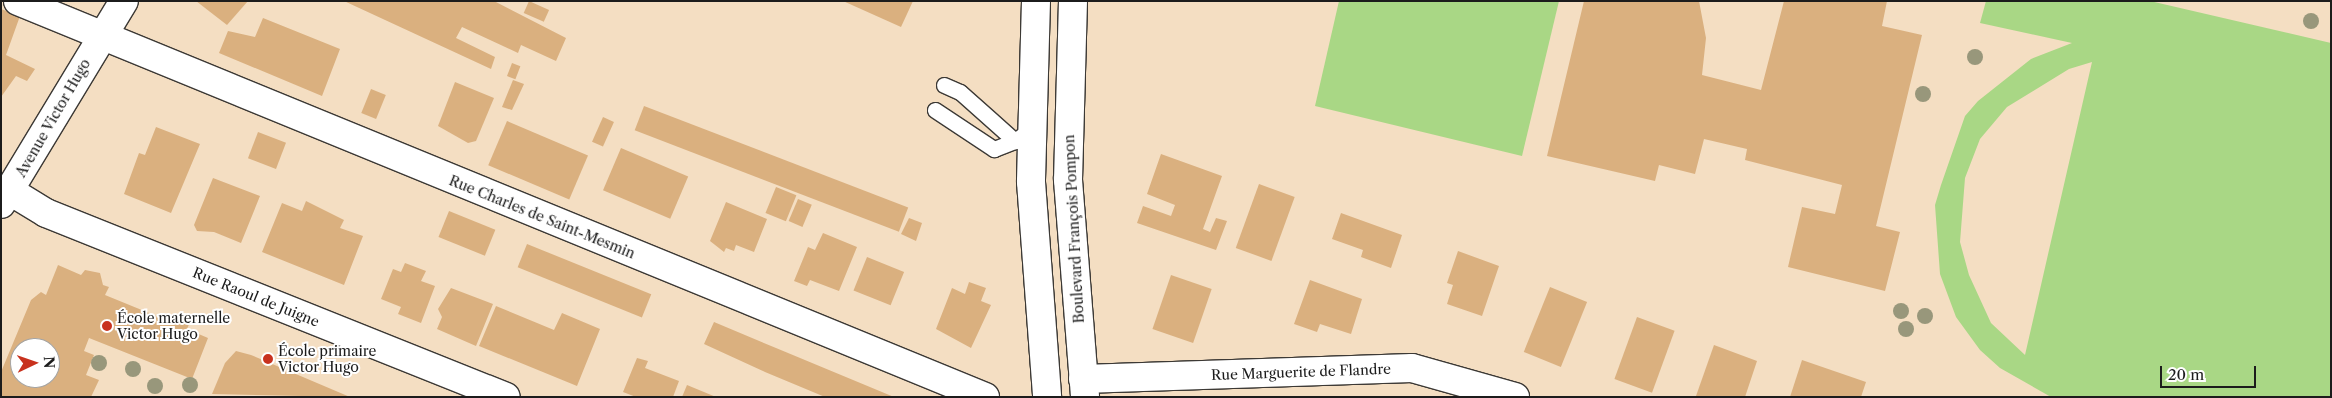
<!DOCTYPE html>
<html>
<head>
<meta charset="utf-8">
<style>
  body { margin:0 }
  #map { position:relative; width:2332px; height:398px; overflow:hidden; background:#f4dec2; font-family:"Libre Caslon Text",serif }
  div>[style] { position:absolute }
  .green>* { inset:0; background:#a9d785 }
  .building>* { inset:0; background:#dab07f; transform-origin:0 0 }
  .roads { filter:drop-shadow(1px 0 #3c3935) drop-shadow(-1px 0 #3c3935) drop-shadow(0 1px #3c3935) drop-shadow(0 -1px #3c3935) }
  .service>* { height:15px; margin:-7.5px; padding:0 7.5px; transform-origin:7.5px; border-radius:7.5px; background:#fff }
  .minor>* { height:28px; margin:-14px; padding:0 14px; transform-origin:14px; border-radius:14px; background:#fff }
  .secondary>* { height:28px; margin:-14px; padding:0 14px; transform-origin:14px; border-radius:14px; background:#fff }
  .primary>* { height:28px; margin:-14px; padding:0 14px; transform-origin:14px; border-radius:14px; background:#fff }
  .trees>* { width:16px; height:16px; margin:-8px; border-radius:50%; background:#98977b }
  .dots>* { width:14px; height:14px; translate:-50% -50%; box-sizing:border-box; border:2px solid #fff; border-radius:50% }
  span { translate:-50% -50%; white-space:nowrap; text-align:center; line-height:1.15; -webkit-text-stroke:4px #fff; paint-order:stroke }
  .street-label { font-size:14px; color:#1c1c1c }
  .poi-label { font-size:14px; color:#1c1c1c }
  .left { translate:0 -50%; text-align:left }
  .frame { position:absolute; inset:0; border:2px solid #1c1c1c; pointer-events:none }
  .north { position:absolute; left:10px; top:338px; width:50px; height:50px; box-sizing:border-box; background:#fff; border:1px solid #a4a4a4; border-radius:50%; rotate:87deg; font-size:14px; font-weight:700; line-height:20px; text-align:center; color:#1c1c1c }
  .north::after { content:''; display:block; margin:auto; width:18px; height:22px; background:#c8321e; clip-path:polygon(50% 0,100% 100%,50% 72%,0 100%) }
  .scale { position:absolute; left:2160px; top:366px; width:96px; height:22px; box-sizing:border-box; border:2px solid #1c1c1c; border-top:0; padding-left:6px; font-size:15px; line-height:18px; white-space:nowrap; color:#1c1c1c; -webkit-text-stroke:4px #fff; paint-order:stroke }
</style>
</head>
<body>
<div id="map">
  <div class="green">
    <div style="clip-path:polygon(1339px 1px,1559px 1px,1522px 156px,1315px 106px)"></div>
    <div style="clip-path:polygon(evenodd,1986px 1px,2150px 1px,2331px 43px,2331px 397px,2051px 397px,2000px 368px,1980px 350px,1956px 317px,1940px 274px,1935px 205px,1941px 185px,1965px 116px,1978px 101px,2031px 59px,2072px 43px,1980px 23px,1986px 1px,2092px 62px,2025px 355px,1991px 323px,1969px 275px,1960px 242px,1965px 178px,1980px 139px,2007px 107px,2069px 69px,2092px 62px)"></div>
  </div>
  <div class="building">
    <div style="clip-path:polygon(196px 1px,248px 1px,227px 25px)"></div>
    <div style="clip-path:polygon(344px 1px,494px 1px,566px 38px,556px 61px,521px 45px,518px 53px,462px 27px,456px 38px,495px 57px,491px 69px)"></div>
    <div style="left:529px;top:1px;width:22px;height:13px;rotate:24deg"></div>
    <div style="clip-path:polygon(843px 1px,913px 1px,901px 27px)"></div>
    <div style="clip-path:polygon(1584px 1px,1699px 1px,1706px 38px,1702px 75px,1761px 90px,1784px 1px,1887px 1px,1882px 26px,1922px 35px,1876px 226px,1900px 232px,1885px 291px,1788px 267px,1802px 207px,1835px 214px,1842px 185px,1745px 160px,1747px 149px,1704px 139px,1695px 174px,1659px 165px,1655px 181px,1547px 156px)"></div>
    <div style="clip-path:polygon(1px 9px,20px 16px,6px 55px,35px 69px,27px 81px,16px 76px,1px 97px)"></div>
    <div style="clip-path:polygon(263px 18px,340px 49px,322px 96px,219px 53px,228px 31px,255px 37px)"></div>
    <div style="left:512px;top:63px;width:9px;height:14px;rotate:21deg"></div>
    <div style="clip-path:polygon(513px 80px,524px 84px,512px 110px,502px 107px)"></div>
    <div style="clip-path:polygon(455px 82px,494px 98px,476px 141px,468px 143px,438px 126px)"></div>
    <div style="left:371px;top:89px;width:16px;height:26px;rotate:22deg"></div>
    <div style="left:644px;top:106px;width:283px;height:26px;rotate:21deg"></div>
    <div style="left:603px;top:117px;width:12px;height:27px;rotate:24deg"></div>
    <div style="left:507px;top:121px;width:88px;height:48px;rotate:23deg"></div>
    <div style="clip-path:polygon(156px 127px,200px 144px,171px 213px,124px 194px,139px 153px,145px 155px)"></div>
    <div style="left:258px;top:132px;width:30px;height:28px;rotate:21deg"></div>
    <div style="left:621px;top:148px;width:73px;height:46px;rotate:23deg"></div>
    <div style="clip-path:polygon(1161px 154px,1222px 176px,1203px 229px,1210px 232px,1216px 218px,1227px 221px,1216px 250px,1137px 223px,1143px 206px,1171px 216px,1175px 205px,1147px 194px)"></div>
    <div style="clip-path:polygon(213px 178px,260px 196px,241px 243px,214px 232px,197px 231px,194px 225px)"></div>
    <div style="left:1259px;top:184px;width:38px;height:68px;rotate:20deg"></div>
    <div style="left:776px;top:187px;width:22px;height:28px;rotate:22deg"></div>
    <div style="left:798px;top:199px;width:15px;height:24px;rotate:23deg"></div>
    <div style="clip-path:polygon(306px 201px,344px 220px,340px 228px,363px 236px,344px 285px,262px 252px,282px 203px,302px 211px)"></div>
    <div style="clip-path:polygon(726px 202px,767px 219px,754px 252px,736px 245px,734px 251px,726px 248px,724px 252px,710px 241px)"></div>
    <div style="left:449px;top:211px;width:50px;height:28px;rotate:22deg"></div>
    <div style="clip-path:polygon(1341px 213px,1402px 235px,1391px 268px,1361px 257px,1363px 250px,1332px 239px)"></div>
    <div style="clip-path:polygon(909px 218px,922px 223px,916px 241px,901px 234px)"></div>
    <div style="clip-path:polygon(823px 233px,857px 247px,839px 291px,810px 280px,807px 286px,794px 281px,808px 247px,815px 250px)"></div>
    <div style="left:527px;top:244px;width:134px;height:25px;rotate:22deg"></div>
    <div style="clip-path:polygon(1458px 251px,1499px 266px,1482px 316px,1447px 304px,1453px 285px,1447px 283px)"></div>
    <div style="left:867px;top:257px;width:40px;height:36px;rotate:22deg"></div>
    <div style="clip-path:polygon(405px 263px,426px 271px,421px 281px,435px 286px,421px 323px,398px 314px,401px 307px,381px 299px,393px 269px,401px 272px)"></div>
    <div style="clip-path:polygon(evenodd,58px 265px,81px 275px,85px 270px,100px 273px,103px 285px,109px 287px,105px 295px,176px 324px,179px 318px,190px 322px,187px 329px,208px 338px,192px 379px,89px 338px,84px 351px,94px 355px,86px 375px,99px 380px,91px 397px,1px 397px,1px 372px,31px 300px,41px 292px,46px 295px,58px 265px,20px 348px,50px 348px,50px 378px,20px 378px,20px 348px)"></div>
    <div style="left:1171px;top:275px;width:43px;height:57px;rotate:19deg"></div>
    <div style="clip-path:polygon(1310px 280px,1362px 299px,1351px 334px,1320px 324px,1317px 332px,1294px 324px)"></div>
    <div style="clip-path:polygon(969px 282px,986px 288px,981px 301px,991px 305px,971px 348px,936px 329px,952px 288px,965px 294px)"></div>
    <div style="left:1550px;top:287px;width:40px;height:70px;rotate:22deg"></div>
    <div style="clip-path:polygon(451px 288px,493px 304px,476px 346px,437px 329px,442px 317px,438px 309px)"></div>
    <div style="clip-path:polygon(496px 306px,554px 330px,562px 313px,600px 329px,577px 386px,479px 346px)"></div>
    <div style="left:1637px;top:317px;width:40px;height:66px;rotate:20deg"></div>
    <div style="clip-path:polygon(714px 322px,776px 348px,894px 397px,825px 397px,765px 372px,704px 344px)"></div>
    <div style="clip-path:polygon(1714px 345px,1757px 361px,1745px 397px,1696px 396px)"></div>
    <div style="clip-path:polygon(236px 351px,251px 355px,350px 397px,212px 394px,225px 363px)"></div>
    <div style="clip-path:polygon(637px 358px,648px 361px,645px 368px,679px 381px,673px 397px,636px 397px,623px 392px)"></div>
    <div style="clip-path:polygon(1802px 360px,1866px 382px,1861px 397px,1790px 397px)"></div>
    <div style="clip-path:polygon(687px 385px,716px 397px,682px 397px)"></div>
  </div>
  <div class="roads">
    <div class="service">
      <div style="left:944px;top:85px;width:17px;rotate:24deg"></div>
      <div style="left:960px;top:92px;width:74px;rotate:41.7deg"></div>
      <div style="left:1015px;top:141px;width:20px;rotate:-37deg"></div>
      <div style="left:935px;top:110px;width:71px;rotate:33.5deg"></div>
      <div style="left:994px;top:149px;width:22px;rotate:-21deg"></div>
    </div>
    <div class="minor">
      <div style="left:18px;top:1px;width:1045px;rotate:22.27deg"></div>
      <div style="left:10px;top:191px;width:42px;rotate:31.4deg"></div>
      <div style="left:46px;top:213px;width:495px;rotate:21.8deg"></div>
      <div style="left:1083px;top:379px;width:329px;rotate:-1.9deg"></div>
      <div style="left:1412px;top:368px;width:107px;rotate:15.7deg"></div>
    </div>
    <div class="secondary">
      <div style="left:1px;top:204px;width:237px;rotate:-58.8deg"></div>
    </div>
    <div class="primary">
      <div style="left:1036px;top:1px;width:181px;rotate:91.6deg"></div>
      <div style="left:1031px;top:182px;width:216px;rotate:85.7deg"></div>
      <div style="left:1073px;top:1px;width:179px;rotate:91.6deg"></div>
      <div style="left:1068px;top:180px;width:218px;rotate:85.5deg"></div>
    </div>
  </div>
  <div class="trees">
    <div style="left:2311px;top:21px"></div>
    <div style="left:1975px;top:57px"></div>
    <div style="left:1923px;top:94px"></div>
    <div style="left:1901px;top:311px"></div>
    <div style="left:1925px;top:316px"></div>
    <div style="left:1906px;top:329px"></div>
    <div style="left:99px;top:363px"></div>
    <div style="left:133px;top:369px"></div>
    <div style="left:190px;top:385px"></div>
    <div style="left:155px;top:386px"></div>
  </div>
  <div class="dots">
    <div style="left:107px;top:326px;background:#c8321e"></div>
    <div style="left:268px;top:359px;background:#c8321e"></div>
  </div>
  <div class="street-label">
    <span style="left:53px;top:118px;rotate:-60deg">Avenue Victor Hugo</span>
    <span style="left:542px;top:217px;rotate:22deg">Rue Charles de Saint-Mesmin</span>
    <span style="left:1074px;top:229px;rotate:-93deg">Boulevard François Pompon</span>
    <span style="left:256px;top:297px;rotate:22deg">Rue Raoul de Juigne</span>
    <span style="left:1301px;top:372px;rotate:-2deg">Rue Marguerite de Flandre</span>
  </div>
  <div class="poi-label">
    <span class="left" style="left:117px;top:326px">École maternelle<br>Victor Hugo</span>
    <span class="left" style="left:278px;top:359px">École primaire<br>Victor Hugo</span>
  </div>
  <div class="frame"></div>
  <div class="north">N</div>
  <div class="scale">20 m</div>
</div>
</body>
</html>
